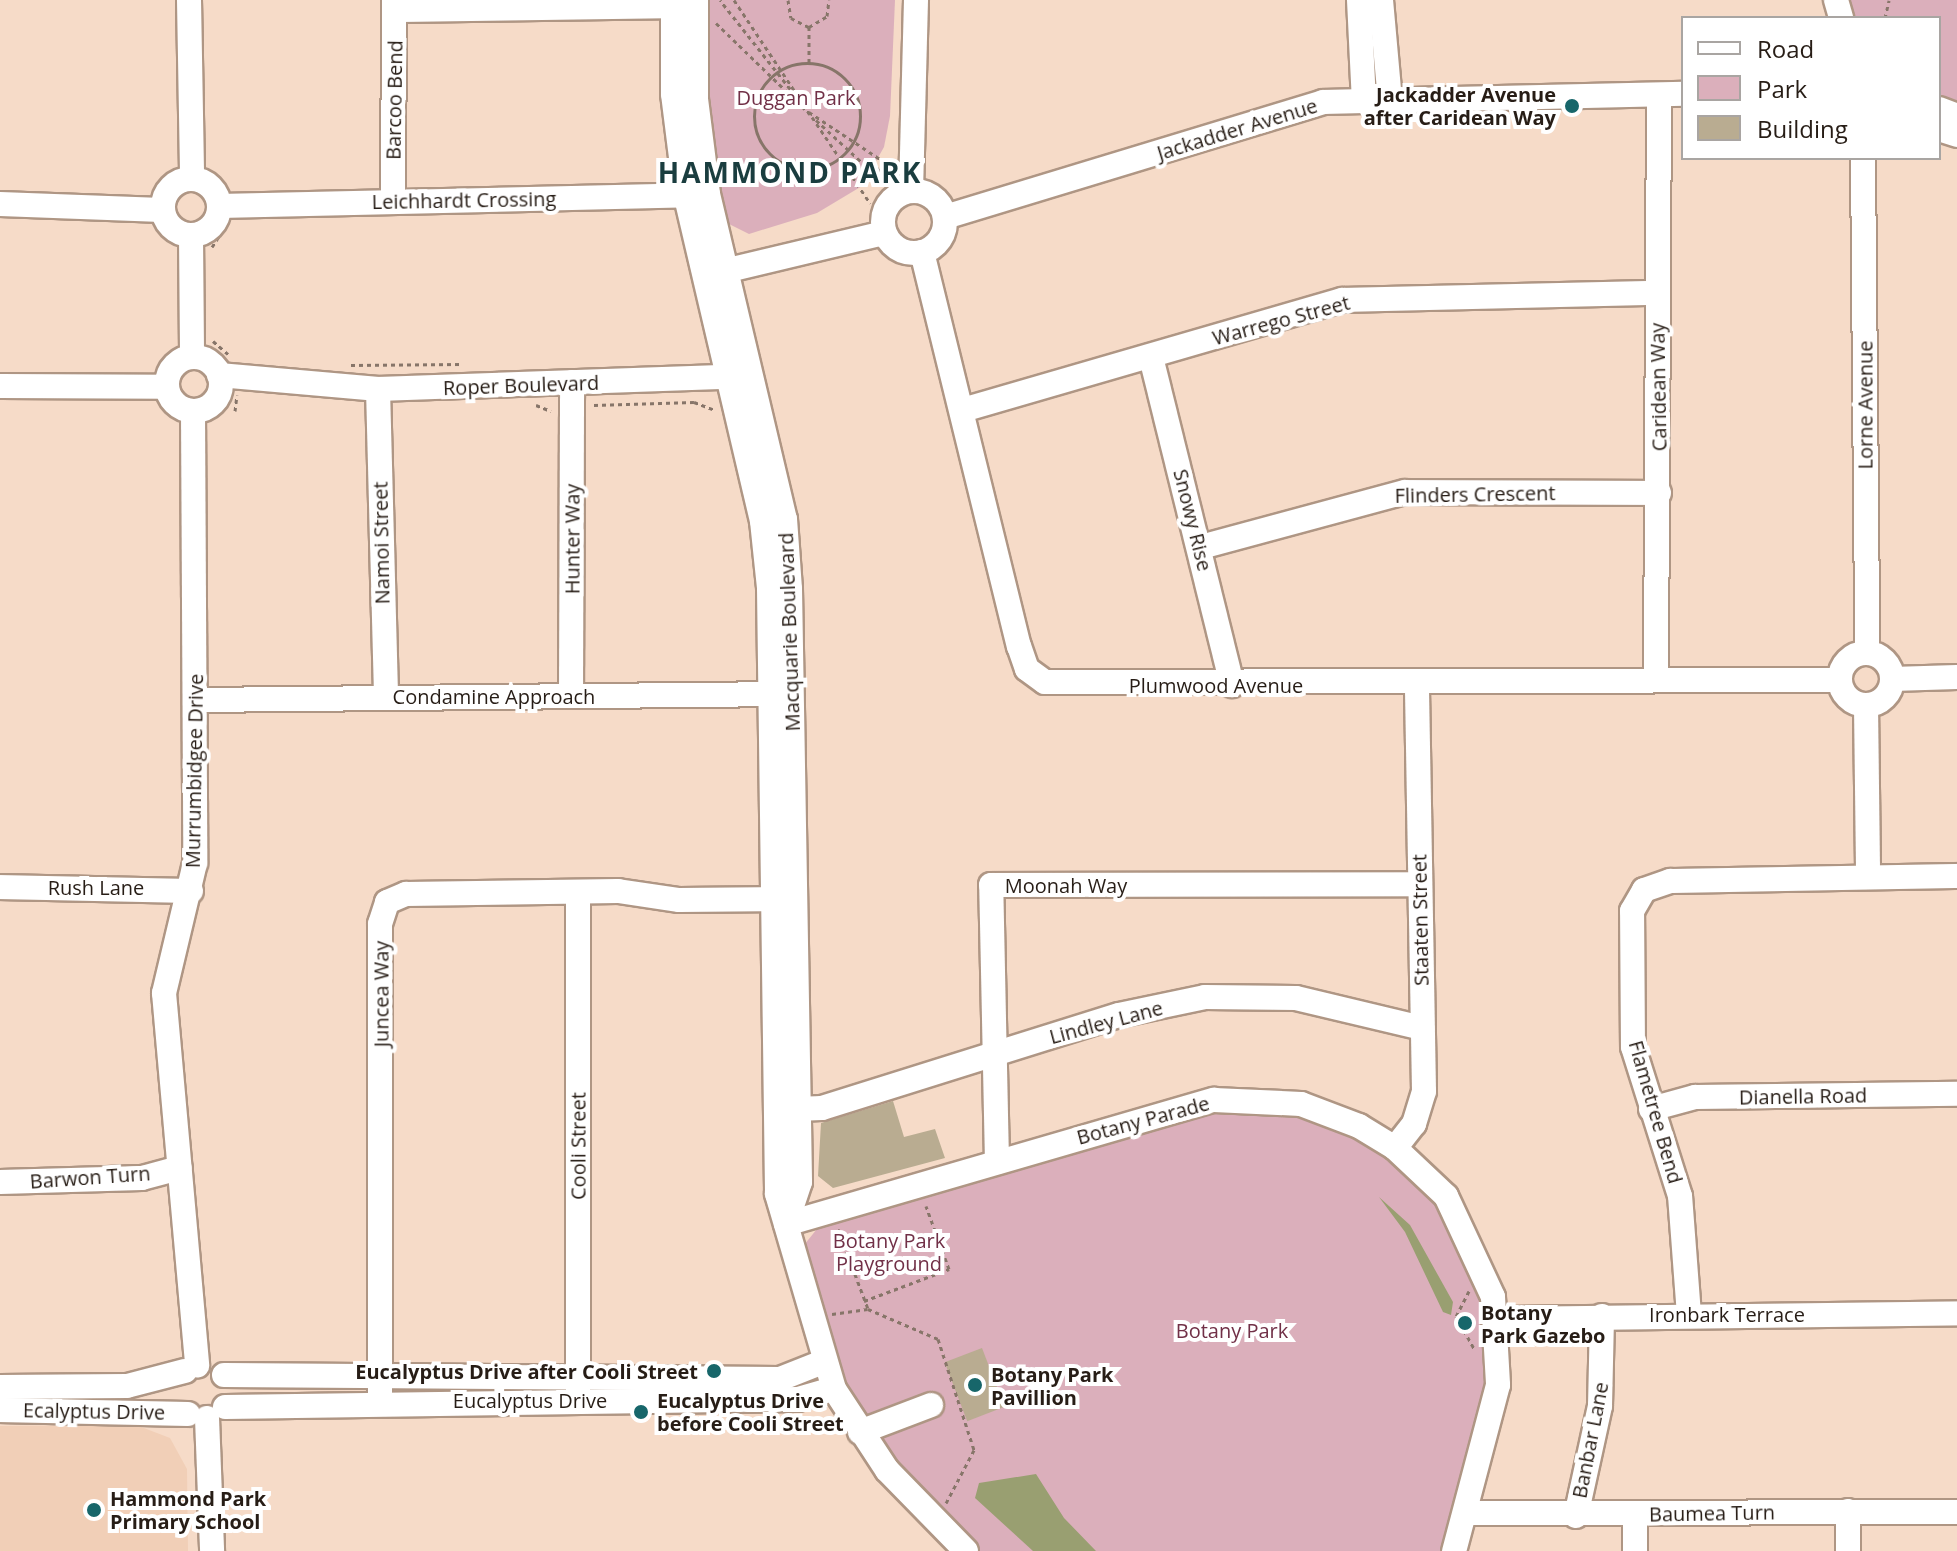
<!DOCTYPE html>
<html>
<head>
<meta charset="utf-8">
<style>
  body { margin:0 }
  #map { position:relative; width:1957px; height:1551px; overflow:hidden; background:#f6dbc8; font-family:"Open Sans",sans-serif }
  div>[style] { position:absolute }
  .built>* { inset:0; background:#f1cfb7 }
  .green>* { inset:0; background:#dbafbb }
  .water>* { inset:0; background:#999f71 }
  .building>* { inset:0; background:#b9ac91; transform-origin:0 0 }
  .path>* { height:3px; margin-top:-1.5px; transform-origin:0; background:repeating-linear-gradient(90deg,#877569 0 4px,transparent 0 8px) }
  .path>.ring { margin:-1.5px; padding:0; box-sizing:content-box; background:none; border:3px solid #877569; border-radius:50% }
  .roads { filter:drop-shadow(2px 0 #af9684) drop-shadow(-2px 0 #af9684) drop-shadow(0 2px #af9684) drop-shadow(0 -2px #af9684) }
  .minor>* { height:24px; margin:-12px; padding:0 12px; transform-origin:12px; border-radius:12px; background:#fff }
  .minor>.ring { margin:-12px; padding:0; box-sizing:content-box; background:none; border:24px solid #fff; border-radius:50% }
  .dots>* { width:22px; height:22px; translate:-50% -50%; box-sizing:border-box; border:4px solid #fff; border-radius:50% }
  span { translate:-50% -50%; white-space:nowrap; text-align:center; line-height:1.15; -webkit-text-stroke:8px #fff; paint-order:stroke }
  .poi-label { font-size:20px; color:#271d16; font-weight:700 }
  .right { translate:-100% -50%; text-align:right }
  .left { translate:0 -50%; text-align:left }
  .park-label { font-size:20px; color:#713047 }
  .street-label { font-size:20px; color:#271d16 }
  .district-label { font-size:28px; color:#1a3d3f; font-weight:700; letter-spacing:2px }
  .legend { position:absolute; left:1681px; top:16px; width:260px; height:144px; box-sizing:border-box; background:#fff; border:2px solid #a9a5a2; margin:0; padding:10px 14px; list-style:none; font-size:24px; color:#271d16 }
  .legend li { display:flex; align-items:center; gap:16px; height:40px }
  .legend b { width:40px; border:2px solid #a9a5a2 }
</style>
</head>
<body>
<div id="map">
  <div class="built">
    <div style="clip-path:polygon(136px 1425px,170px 1438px,187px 1469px,188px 1551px,0 1551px,0 1426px)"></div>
  </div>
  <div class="green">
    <div style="clip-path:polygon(703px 0,895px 0,890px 116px,884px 147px,862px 186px,817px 213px,749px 234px,723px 221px,706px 140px)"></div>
    <div style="clip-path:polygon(1844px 0,1957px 0,1957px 103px,1939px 98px,1939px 18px,1849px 18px)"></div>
    <div style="clip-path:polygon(1210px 1108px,1284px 1110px,1361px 1136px,1432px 1192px,1488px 1310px,1488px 1398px,1446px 1551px,980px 1551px,882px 1451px,832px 1362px,804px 1245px,821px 1224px)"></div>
  </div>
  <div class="water">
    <div style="clip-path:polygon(1379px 1197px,1410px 1225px,1453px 1302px,1451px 1315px,1443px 1312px,1405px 1232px)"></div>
    <div style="clip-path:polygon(1036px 1474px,1064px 1518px,1096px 1551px,1033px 1551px,975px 1498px,979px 1483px)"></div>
  </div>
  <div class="building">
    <div style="clip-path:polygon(893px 1101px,904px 1137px,935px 1129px,945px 1158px,833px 1188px,818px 1176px,821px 1123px)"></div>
    <div style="left:982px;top:1348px;width:63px;height:40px;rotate:69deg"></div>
  </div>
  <div class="path">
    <div style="left:734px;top:0;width:119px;rotate:56.3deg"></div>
    <div style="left:788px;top:0;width:18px;rotate:81deg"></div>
    <div style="left:791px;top:18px;width:20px;rotate:27deg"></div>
    <div style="left:809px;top:27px;width:21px;rotate:-31deg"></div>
    <div style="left:827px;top:16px;width:16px;rotate:-83deg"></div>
    <div style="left:1885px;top:18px;width:18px;rotate:-77deg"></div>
    <div style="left:716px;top:23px;width:131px;rotate:44.1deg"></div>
    <div style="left:810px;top:114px;width:145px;rotate:-128.3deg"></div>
    <div style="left:809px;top:27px;width:36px;rotate:90deg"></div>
    <div class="ring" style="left:754px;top:63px;width:103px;height:103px"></div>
    <div style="left:809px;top:112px;width:100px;rotate:33.5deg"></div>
    <div style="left:812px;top:117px;width:104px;rotate:56deg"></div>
    <div style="left:816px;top:120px;width:69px;rotate:42.7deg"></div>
    <div class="ring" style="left:865px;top:166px;width:11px;height:11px"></div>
    <div style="left:878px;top:177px;width:11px;rotate:49deg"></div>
    <div style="left:212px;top:247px;width:24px;rotate:-57deg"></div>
    <div style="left:213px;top:341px;width:20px;rotate:41deg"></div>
    <div style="left:351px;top:365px;width:112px;rotate:-0.5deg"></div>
    <div style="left:694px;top:402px;width:22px;rotate:21deg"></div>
    <div style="left:536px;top:405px;width:16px;rotate:22deg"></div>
    <div style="left:594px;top:405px;width:100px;rotate:-1.7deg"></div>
    <div style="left:235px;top:411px;width:16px;rotate:-83deg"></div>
    <div style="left:838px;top:1229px;width:85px;rotate:69.4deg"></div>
    <div style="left:868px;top:1309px;width:76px;rotate:23.2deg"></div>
    <div style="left:938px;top:1339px;width:117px;rotate:72deg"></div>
    <div style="left:974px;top:1450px;width:60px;rotate:117.8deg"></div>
    <div style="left:1469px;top:1291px;width:28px;rotate:117deg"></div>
    <div style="left:1456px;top:1316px;width:38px;rotate:61deg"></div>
    <div style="left:864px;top:1301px;width:91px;rotate:-20.6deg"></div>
    <div style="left:949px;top:1269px;width:67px;rotate:-110.1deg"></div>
    <div style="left:832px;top:1314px;width:36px;rotate:-8deg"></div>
  </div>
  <div class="roads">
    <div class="minor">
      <div style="left:189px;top:0;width:179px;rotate:89deg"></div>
      <div style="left:673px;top:0;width:94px;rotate:90deg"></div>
      <div style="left:673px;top:94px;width:104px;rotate:82.8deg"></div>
      <div style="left:686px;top:197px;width:333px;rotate:76.8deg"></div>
      <div style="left:762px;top:521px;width:67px;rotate:84deg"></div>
      <div style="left:769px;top:588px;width:606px;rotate:89.24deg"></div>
      <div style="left:777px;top:1194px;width:203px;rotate:73.7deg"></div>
      <div style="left:834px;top:1389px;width:97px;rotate:56.8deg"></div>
      <div style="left:887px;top:1470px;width:113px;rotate:45.7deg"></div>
      <div style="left:696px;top:0;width:99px;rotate:90deg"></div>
      <div style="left:696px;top:99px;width:96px;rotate:82.8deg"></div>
      <div style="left:708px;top:194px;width:334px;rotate:76.7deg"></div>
      <div style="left:785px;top:519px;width:70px;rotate:85.9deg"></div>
      <div style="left:790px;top:589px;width:593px;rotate:89.03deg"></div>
      <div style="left:800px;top:1182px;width:44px;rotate:108.4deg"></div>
      <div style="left:1359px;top:0;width:101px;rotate:87.2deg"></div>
      <div style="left:1381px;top:0;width:100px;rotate:84.9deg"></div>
      <div style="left:1836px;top:0;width:19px;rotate:74deg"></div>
      <div style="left:395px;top:10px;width:294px;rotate:-0.8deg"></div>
      <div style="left:1939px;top:109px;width:19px;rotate:21deg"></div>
      <div style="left:1939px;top:129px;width:19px;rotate:18deg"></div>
      <div style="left:1863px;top:158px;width:495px;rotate:89.5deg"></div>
      <div class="ring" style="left:163px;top:179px;width:32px;height:32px"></div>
      <div class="ring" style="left:883px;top:191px;width:38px;height:38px"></div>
      <div style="left:911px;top:191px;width:191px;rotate:-88.5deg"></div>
      <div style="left:393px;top:200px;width:200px;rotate:-89.7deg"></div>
      <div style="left:0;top:204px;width:162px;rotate:2.1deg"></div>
      <div style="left:219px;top:206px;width:482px;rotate:-1.3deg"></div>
      <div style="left:945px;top:217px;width:395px;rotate:-16.9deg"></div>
      <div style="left:1323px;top:102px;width:360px;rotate:-1.3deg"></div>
      <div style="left:191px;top:236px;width:121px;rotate:89.5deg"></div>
      <div style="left:922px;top:252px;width:406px;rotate:76.2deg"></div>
      <div style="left:1019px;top:646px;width:24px;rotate:71deg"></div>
      <div style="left:1027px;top:669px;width:22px;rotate:36deg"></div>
      <div style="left:1045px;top:682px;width:795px;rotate:-0.14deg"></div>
      <div style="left:712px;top:274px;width:177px;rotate:-13.4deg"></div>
      <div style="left:1151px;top:357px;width:338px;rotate:76.1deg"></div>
      <div class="ring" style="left:167px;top:357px;width:30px;height:30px"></div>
      <div style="left:219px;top:375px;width:160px;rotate:5deg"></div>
      <div style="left:378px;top:389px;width:364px;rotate:-2deg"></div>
      <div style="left:0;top:386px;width:167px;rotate:0.3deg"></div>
      <div style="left:378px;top:389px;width:308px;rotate:88.5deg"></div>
      <div style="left:963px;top:410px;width:395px;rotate:-16.2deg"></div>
      <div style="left:1342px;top:300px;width:315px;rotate:-1.3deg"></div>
      <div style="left:193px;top:411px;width:452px;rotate:89.7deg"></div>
      <div style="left:195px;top:863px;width:134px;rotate:103.4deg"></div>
      <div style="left:164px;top:993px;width:374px;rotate:84.9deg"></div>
      <div style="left:1201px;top:547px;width:211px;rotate:-15.1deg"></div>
      <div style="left:1405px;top:492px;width:254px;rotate:0.2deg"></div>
      <div class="ring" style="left:1840px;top:653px;width:28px;height:28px"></div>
      <div style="left:1656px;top:678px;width:583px;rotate:-89.71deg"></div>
      <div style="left:1892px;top:679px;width:65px;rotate:-1.8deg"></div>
      <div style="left:571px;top:695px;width:313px;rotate:-89.8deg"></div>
      <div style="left:196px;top:700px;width:589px;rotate:-0.58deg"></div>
      <div style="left:1866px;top:705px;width:172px;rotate:89.3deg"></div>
      <div style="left:0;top:887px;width:191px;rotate:1.2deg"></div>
      <div style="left:796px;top:1109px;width:26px;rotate:-2deg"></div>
      <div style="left:822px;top:1108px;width:311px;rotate:-17.4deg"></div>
      <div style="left:1119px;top:1015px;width:88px;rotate:-11.8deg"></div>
      <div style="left:1205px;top:997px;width:91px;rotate:0.6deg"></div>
      <div style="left:1296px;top:998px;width:130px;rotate:13.4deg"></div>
      <div style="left:1651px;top:1109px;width:46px;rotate:-15.3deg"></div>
      <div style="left:1695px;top:1097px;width:262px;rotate:-0.7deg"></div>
      <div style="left:1395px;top:1148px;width:31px;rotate:-52deg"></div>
      <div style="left:1414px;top:1124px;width:34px;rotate:-73deg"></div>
      <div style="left:1424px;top:1091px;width:408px;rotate:-91deg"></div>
      <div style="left:997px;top:1162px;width:277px;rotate:-91.2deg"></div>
      <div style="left:991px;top:885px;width:429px;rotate:-0.1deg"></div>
      <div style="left:0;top:1182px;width:142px;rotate:-1.6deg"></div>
      <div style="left:142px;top:1178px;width:39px;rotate:-15deg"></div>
      <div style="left:786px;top:1224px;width:446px;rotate:-16.2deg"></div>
      <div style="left:1214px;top:1100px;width:87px;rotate:2.6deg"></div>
      <div style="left:1301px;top:1104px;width:62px;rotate:20.8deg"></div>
      <div style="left:1359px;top:1126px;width:42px;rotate:31.4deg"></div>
      <div style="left:1395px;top:1148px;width:70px;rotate:43.3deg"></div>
      <div style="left:1446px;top:1196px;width:111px;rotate:65deg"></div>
      <div style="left:1493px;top:1297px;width:88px;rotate:86.7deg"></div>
      <div style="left:1498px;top:1385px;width:172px;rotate:104.8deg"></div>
      <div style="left:1689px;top:1315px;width:119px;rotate:-94.3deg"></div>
      <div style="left:1680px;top:1196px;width:156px;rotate:-107.5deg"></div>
      <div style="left:1633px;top:1047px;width:136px;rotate:-90.4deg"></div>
      <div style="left:1632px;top:911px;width:24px;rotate:-60deg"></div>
      <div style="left:1644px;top:890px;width:28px;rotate:-19deg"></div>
      <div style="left:1670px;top:881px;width:287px;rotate:-1deg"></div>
      <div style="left:1497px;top:1319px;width:460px;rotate:-0.7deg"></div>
      <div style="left:224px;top:1375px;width:556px;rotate:0.41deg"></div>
      <div style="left:780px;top:1379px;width:46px;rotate:-21.6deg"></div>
      <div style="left:0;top:1387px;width:127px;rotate:-0.5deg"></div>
      <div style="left:127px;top:1386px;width:60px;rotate:-14.5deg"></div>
      <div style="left:578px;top:1394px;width:501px;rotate:-90deg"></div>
      <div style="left:380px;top:1400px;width:476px;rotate:-90deg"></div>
      <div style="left:380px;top:924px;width:23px;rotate:-72deg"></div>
      <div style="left:387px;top:902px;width:21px;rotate:-23deg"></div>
      <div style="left:406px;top:894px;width:212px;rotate:-0.8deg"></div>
      <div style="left:618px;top:891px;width:62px;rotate:8.4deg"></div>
      <div style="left:679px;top:900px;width:109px;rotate:-0.5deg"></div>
      <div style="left:225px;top:1407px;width:573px;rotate:-0.8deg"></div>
      <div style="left:798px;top:1399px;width:37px;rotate:-16deg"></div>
      <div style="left:0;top:1410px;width:188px;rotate:1.2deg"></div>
      <div style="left:207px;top:1418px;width:133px;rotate:87.8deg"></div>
      <div style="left:860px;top:1432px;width:76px;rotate:-20.8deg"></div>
      <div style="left:1848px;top:1511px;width:40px;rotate:90deg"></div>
      <div style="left:1467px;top:1513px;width:490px;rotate:-0.1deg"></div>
      <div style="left:1576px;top:1516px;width:113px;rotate:-77.7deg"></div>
      <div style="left:1600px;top:1406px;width:90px;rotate:-88.7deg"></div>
      <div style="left:1635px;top:1551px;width:37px;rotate:-90deg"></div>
    </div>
  </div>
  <div class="dots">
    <div style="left:1572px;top:106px;background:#17666a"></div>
    <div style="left:1465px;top:1323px;background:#17666a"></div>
    <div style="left:714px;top:1371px;background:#17666a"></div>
    <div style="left:975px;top:1385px;background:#17666a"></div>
    <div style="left:641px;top:1412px;background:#17666a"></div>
    <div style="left:94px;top:1510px;background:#17666a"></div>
  </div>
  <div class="poi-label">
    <span class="right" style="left:1556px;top:106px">Jackadder Avenue<br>after Caridean Way</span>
    <span class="left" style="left:1481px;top:1324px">Botany<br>Park Gazebo</span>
    <span class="right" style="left:698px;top:1371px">Eucalyptus Drive after Cooli Street</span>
    <span class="left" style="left:991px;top:1386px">Botany Park<br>Pavillion</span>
    <span class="left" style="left:657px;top:1412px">Eucalyptus Drive<br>before Cooli Street</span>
    <span class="left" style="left:110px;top:1510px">Hammond Park<br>Primary School</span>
  </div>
  <div class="park-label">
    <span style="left:796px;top:97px">Duggan Park</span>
    <span style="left:889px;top:1252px">Botany Park<br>Playground</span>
    <span style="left:1232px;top:1330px">Botany Park</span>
  </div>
  <div class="street-label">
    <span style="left:394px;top:100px;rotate:-89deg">Barcoo Bend</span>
    <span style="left:1237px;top:129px;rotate:-17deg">Jackadder Avenue</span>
    <span style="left:464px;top:200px;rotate:-1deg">Leichhardt Crossing</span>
    <span style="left:1281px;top:320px;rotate:-15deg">Warrego Street</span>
    <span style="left:521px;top:385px;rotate:-2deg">Roper Boulevard</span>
    <span style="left:1658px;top:387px;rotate:-91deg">Caridean Way</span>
    <span style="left:1865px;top:405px;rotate:-90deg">Lorne Avenue</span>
    <span style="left:1475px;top:494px;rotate:-1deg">Flinders Crescent</span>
    <span style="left:1193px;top:520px;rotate:76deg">Snowy Rise</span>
    <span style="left:572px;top:539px;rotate:-90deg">Hunter Way</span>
    <span style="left:381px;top:543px;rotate:-91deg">Namoi Street</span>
    <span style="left:789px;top:632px;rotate:-92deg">Macquarie Boulevard</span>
    <span style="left:1216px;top:685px">Plumwood Avenue</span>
    <span style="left:494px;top:696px">Condamine Approach</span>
    <span style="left:194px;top:771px;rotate:-89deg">Murrumbidgee Drive</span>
    <span style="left:1066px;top:885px">Moonah Way</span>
    <span style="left:96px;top:887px">Rush Lane</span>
    <span style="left:1420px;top:920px;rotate:-91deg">Staaten Street</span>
    <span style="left:381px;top:994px;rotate:-90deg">Juncea Way</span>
    <span style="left:1106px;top:1022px;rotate:-15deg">Lindley Lane</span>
    <span style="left:1803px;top:1096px;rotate:-1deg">Dianella Road</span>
    <span style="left:1656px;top:1112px;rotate:74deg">Flametree Bend</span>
    <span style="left:1143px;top:1120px;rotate:-15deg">Botany Parade</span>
    <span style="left:578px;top:1146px;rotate:-90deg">Cooli Street</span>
    <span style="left:90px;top:1177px;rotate:-4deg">Barwon Turn</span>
    <span style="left:1727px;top:1314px">Ironbark Terrace</span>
    <span style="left:530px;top:1400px">Eucalyptus Drive</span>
    <span style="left:94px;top:1411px;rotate:1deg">Ecalyptus Drive</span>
    <span style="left:1590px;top:1440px;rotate:-79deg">Banbar Lane</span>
    <span style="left:1712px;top:1513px;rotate:-1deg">Baumea Turn</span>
  </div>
  <div class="district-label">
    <span style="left:790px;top:172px">HAMMOND PARK</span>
  </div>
  <ul class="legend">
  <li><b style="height:10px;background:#fff"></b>Road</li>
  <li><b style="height:22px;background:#dbafbb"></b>Park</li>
  <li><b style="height:22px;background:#b9ac91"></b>Building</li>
  </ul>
</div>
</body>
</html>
